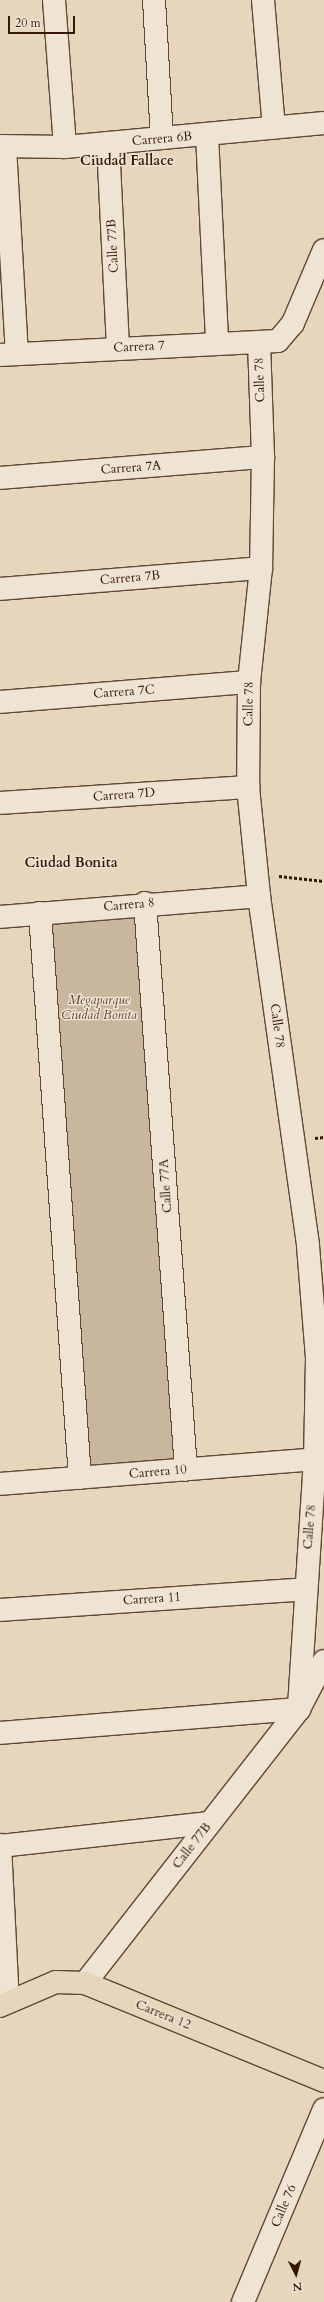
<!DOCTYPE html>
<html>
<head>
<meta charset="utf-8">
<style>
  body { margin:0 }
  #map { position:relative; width:324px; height:2302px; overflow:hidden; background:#e6d6bc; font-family:Cardo,serif }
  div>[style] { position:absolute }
  .green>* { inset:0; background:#c8b69d; transform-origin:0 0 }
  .path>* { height:2.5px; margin-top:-1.25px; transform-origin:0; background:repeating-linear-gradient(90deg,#331708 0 3px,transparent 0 5px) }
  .roads { filter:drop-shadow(1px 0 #604735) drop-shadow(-1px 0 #604735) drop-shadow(0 1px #604735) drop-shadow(0 -1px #604735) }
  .minor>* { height:22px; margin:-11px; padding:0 11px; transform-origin:11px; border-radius:11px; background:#efe4d3 }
  .major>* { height:22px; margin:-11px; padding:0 11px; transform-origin:11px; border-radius:11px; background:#e6d6bc }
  span { translate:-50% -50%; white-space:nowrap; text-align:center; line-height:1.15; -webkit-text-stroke:3px #efe4d3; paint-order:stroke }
  .street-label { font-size:13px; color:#331708 }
  .park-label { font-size:13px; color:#604735; font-style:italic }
  .neighbourhood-label { font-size:14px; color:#331708; font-weight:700 }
  .north { position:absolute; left:276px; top:2254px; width:40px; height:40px; -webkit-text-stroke:3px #efe4d3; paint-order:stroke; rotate:174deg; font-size:11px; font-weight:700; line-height:16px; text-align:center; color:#331708 }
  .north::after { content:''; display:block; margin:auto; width:14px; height:18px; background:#331708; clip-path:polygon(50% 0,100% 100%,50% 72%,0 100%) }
  .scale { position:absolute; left:8px; top:16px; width:67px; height:18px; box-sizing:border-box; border:2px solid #331708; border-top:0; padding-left:5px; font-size:12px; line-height:14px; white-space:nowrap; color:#331708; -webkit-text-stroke:3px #efe4d3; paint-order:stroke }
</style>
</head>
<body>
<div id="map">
  <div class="green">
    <div style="left:137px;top:915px;width:548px;height:88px;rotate:86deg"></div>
  </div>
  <div class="path">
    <div style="left:279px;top:876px;width:45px;rotate:6.3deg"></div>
    <div style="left:315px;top:1138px;width:9px;rotate:-6deg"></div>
  </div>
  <div class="roads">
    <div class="minor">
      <div style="left:54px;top:0;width:147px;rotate:85.7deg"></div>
      <div style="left:154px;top:0;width:138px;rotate:86.7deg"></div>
      <div style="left:263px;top:0;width:128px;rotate:85.1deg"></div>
      <div style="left:207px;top:135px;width:208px;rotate:87.2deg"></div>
      <div style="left:108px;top:143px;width:205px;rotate:87.2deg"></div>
      <div style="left:0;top:146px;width:65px;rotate:0.9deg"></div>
      <div style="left:65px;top:147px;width:260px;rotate:-5.3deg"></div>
      <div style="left:5px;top:147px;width:206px;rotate:86.7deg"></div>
      <div style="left:259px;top:342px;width:115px;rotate:88deg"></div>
      <div style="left:263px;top:457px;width:111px;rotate:91deg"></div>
      <div style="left:261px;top:568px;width:115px;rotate:96deg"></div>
      <div style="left:249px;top:682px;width:105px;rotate:90.5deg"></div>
      <div style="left:248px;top:787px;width:110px;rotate:84.2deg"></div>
      <div style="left:259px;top:896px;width:353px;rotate:82deg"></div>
      <div style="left:308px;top:1246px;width:112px;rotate:85.4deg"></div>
      <div style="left:317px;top:1358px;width:101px;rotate:91.1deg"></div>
      <div style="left:315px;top:1459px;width:251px;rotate:93.7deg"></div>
      <div style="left:0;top:355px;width:278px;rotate:-2.9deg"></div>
      <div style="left:278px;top:341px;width:23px;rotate:-50deg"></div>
      <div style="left:293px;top:323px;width:79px;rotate:-67deg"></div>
      <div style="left:0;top:478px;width:264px;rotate:-4.6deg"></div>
      <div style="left:0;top:589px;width:262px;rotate:-4.6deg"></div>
      <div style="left:0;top:702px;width:250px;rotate:-4.6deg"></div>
      <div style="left:0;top:803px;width:249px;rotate:-3.7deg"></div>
      <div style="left:145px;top:903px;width:568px;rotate:85.86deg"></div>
      <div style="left:40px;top:913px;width:566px;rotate:85.95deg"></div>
      <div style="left:0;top:917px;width:260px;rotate:-4.6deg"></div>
      <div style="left:0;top:1484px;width:316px;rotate:-4.5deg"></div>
      <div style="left:0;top:1610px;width:306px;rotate:-3.9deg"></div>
      <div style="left:0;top:1733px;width:300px;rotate:-4.6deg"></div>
      <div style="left:0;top:1845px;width:157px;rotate:87.1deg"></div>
      <div style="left:0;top:1846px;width:211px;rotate:-6.3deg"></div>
      <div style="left:85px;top:1983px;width:348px;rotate:-52deg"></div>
      <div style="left:299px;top:1709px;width:54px;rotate:-62.5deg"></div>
      <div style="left:243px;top:2302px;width:209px;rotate:-67.2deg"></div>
    </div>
    <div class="major">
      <div style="left:0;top:2006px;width:61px;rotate:-23.2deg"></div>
      <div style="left:56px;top:1982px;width:29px;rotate:2deg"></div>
      <div style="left:85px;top:1983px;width:258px;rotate:22.3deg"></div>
    </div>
  </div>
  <div class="street-label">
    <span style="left:162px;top:139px;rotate:-5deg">Carrera 6B</span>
    <span style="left:113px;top:246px;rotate:-93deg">Calle 77B</span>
    <span style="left:139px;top:347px;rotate:-3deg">Carrera 7</span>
    <span style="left:260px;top:380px;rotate:-92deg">Calle 78</span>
    <span style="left:131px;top:468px;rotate:-4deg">Carrera 7A</span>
    <span style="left:130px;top:578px;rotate:-5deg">Carrera 7B</span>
    <span style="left:124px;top:692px;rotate:-4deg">Carrera 7C</span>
    <span style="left:249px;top:704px;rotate:-89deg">Calle 78</span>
    <span style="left:124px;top:795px;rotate:-4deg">Carrera 7D</span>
    <span style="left:129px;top:905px;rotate:-5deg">Carrera 8</span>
    <span style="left:277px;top:1026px;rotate:82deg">Calle 78</span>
    <span style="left:166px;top:1186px;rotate:-94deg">Calle 77A</span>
    <span style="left:158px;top:1472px;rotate:-5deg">Carrera 10</span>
    <span style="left:310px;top:1527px;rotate:-85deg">Calle 78</span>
    <span style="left:152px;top:1599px;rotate:-4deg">Carrera 11</span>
    <span style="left:192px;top:1846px;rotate:-52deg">Calle 77B</span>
    <span style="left:163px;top:2015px;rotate:22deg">Carrera 12</span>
    <span style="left:284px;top:2206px;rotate:-67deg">Calle 76</span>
  </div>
  <div class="park-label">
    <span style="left:99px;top:1008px">Megaparque<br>Ciudad Bonita</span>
  </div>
  <div class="neighbourhood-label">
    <span style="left:127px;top:161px">Ciudad Fallace</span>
    <span style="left:71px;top:863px">Ciudad Bonita</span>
  </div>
  <div class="north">N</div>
  <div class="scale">20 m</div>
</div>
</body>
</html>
